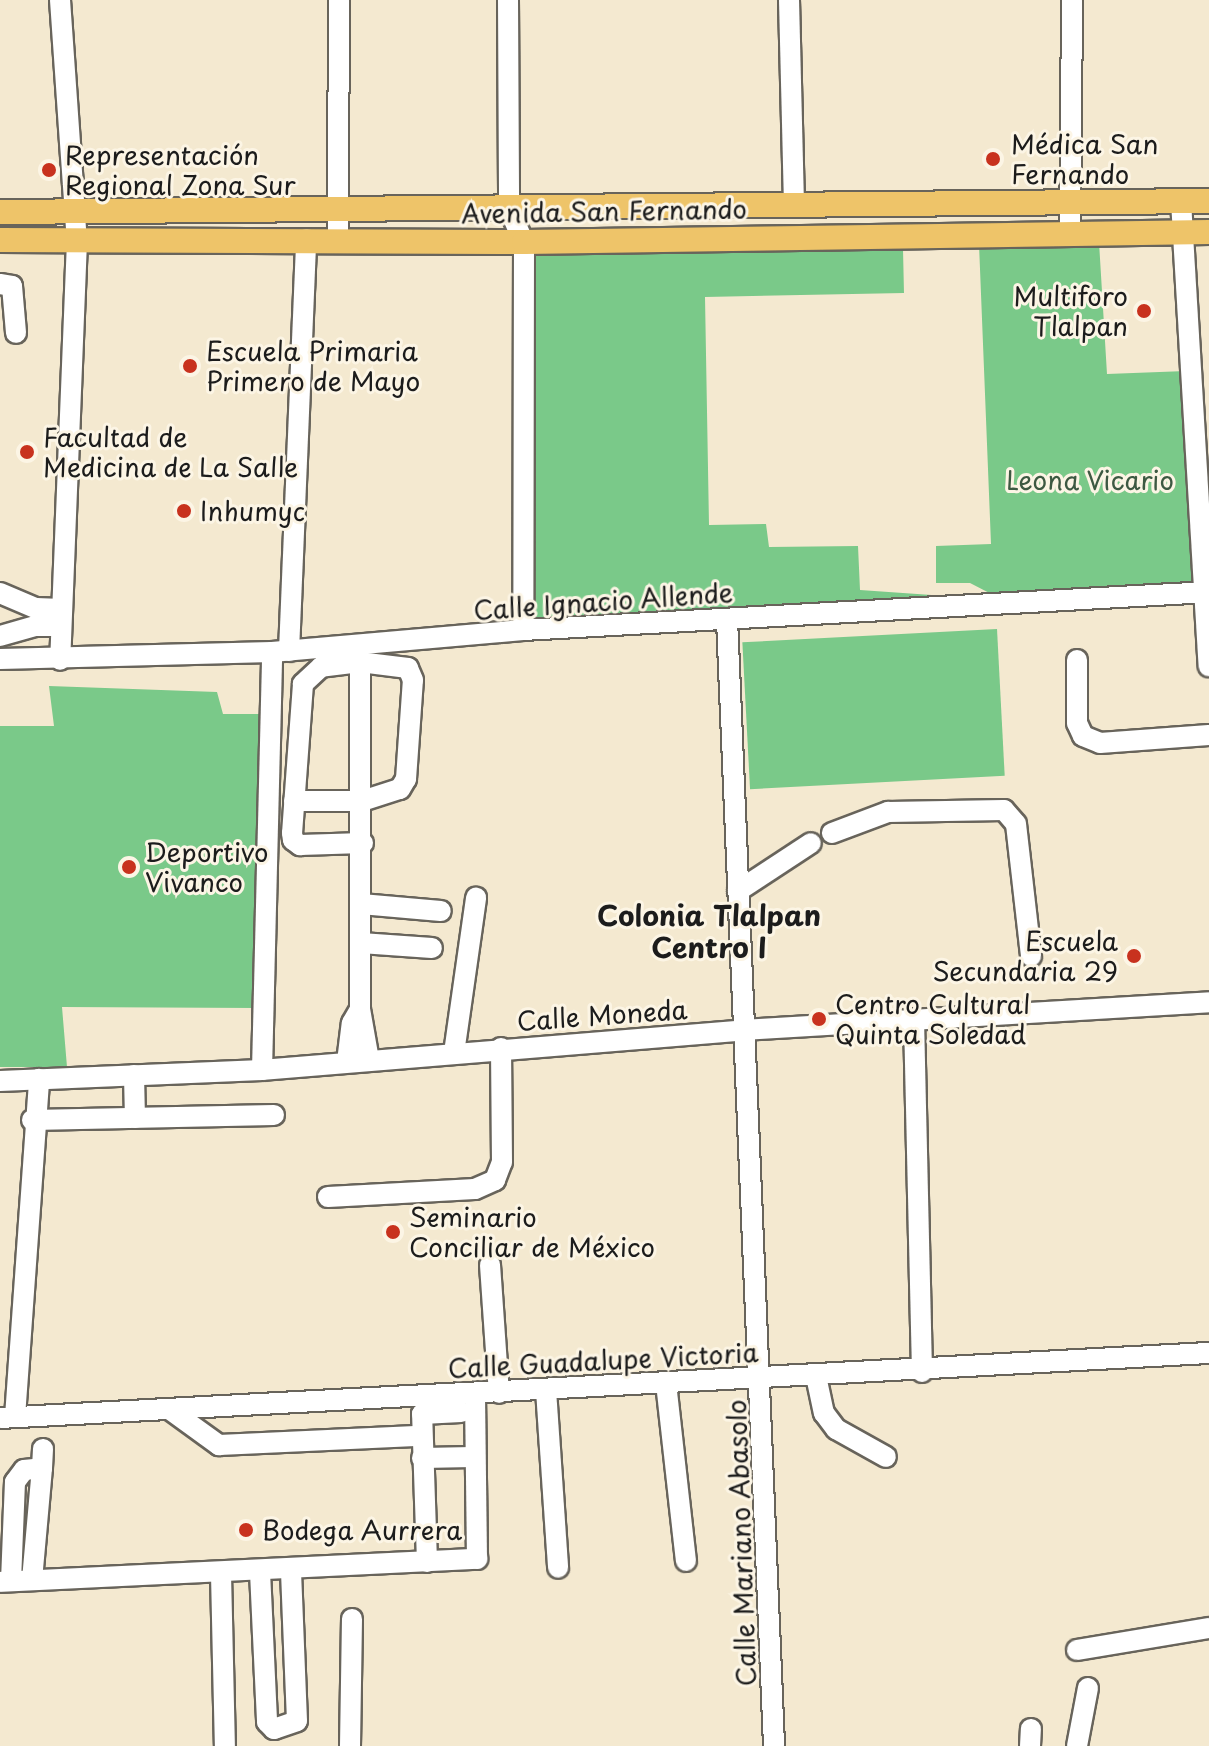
<!DOCTYPE html>
<html>
<head>
<meta charset="utf-8">
<style>
  body { margin:0 }
  #map { position:relative; width:1209px; height:1746px; overflow:hidden; background:#f4e9d0; font-family:"Playpen Sans",sans-serif }
  div>[style] { position:absolute }
  .green>* { inset:0; background:#7ac989; transform-origin:0 0 }
  .roads { filter:drop-shadow(2px 0 #68645b) drop-shadow(-2px 0 #68645b) drop-shadow(0 2px #68645b) drop-shadow(0 -2px #68645b) }
  .minor>* { height:20px; margin:-10px; padding:0 10px; transform-origin:10px; border-radius:10px; background:#fff }
  .major>* { height:24px; margin:-12px; padding:0 12px; transform-origin:12px; border-radius:12px; background:#eec469 }
  .dots>* { width:22px; height:22px; translate:-50% -50%; box-sizing:border-box; border:4px solid #fcf5e5; border-radius:50% }
  span { translate:-50% -50%; white-space:nowrap; text-align:center; line-height:1.15; -webkit-text-stroke:6px #fcf5e5; paint-order:stroke }
  .poi-label { font-size:26px; color:#1c1c1c }
  .left { translate:0 -50%; text-align:left }
  .right { translate:-100% -50%; text-align:right }
  .street-label { font-size:26px; color:#1c1c1c }
  .park-label { font-size:26px; color:#3d5942 }
  .neighbourhood-label { font-size:28px; color:#1c1c1c; font-weight:700 }
</style>
</head>
<body>
<div id="map">
  <div class="green">
    <div style="clip-path:polygon(1099px 242px,1107px 374px,1186px 371px,1198px 587px,1005px 594px,1006px 600px,529px 621px,533px 255px,903px 249px,904px 293px,705px 297px,709px 525px,766px 524px,769px 547px,858px 546px,860px 590px,1003px 600px,970px 583px,936px 583px,936px 546px,991px 544px,979px 244px)"></div>
    <div style="left:997px;top:629px;width:147px;height:255px;rotate:87deg"></div>
    <div style="clip-path:polygon(49px 686px,217px 692px,223px 714px,259px 714px,258px 1008px,62px 1007px,67px 1067px,0 1067px,0 726px,54px 726px)"></div>
  </div>
  <div class="roads">
    <div class="minor">
      <div style="left:60px;top:0;width:242px;rotate:86deg"></div>
      <div style="left:77px;top:241px;width:419px;rotate:92.3deg"></div>
      <div style="left:508px;top:0;width:209px;rotate:89.7deg"></div>
      <div style="left:509px;top:209px;width:36px;rotate:66deg"></div>
      <div style="left:524px;top:242px;width:388px;rotate:90.1deg"></div>
      <div style="left:789px;top:0;width:205px;rotate:88.6deg"></div>
      <div style="left:1181px;top:201px;width:466px;rotate:86.6deg"></div>
      <div style="left:1070px;top:233px;width:233px;rotate:-89.5deg"></div>
      <div style="left:338px;top:240px;width:240px;rotate:-89.8deg"></div>
      <div style="left:0;top:284px;width:12px;rotate:9deg"></div>
      <div style="left:12px;top:286px;width:47px;rotate:85.1deg"></div>
      <div style="left:0;top:593px;width:39px;rotate:23deg"></div>
      <div style="left:36px;top:608px;width:26px;rotate:2deg"></div>
      <div style="left:727px;top:619px;width:1128px;rotate:87.61deg"></div>
      <div style="left:0;top:636px;width:37px;rotate:-16deg"></div>
      <div style="left:36px;top:626px;width:25px"></div>
      <div style="left:289px;top:651px;width:412px;rotate:-87.6deg"></div>
      <div style="left:0;top:659px;width:272px;rotate:-1.5deg"></div>
      <div style="left:272px;top:652px;width:252px;rotate:-5deg"></div>
      <div style="left:523px;top:630px;width:687px;rotate:-3.17deg"></div>
      <div style="left:1077px;top:660px;width:63px;rotate:90deg"></div>
      <div style="left:1077px;top:723px;width:14px;rotate:65deg"></div>
      <div style="left:1083px;top:736px;width:18px;rotate:22deg"></div>
      <div style="left:1100px;top:743px;width:109px;rotate:-4.2deg"></div>
      <div style="left:360px;top:662px;width:347px;rotate:90deg"></div>
      <div style="left:360px;top:1009px;width:52px;rotate:80deg"></div>
      <div style="left:294px;top:801px;width:68px"></div>
      <div style="left:362px;top:801px;width:40px;rotate:-18deg"></div>
      <div style="left:400px;top:789px;width:12px;rotate:-59deg"></div>
      <div style="left:406px;top:779px;width:99px;rotate:-86deg"></div>
      <div style="left:413px;top:680px;width:13px;rotate:-113deg"></div>
      <div style="left:408px;top:668px;width:48px;rotate:-172.9deg"></div>
      <div style="left:360px;top:662px;width:39px;rotate:173deg"></div>
      <div style="left:321px;top:667px;width:25px;rotate:137deg"></div>
      <div style="left:303px;top:684px;width:149px;rotate:94.2deg"></div>
      <div style="left:292px;top:833px;width:7px;rotate:82deg"></div>
      <div style="left:293px;top:840px;width:9px;rotate:36deg"></div>
      <div style="left:300px;top:845px;width:63px;rotate:-1.8deg"></div>
      <div style="left:832px;top:833px;width:60px;rotate:-20.6deg"></div>
      <div style="left:888px;top:812px;width:116px;rotate:-1deg"></div>
      <div style="left:1004px;top:810px;width:18px;rotate:49deg"></div>
      <div style="left:1016px;top:824px;width:133px;rotate:83.5deg"></div>
      <div style="left:738px;top:891px;width:87px;rotate:-33.3deg"></div>
      <div style="left:361px;top:904px;width:80px;rotate:5deg"></div>
      <div style="left:361px;top:943px;width:71px;rotate:4deg"></div>
      <div style="left:914px;top:1019px;width:353px;rotate:88.7deg"></div>
      <div style="left:454px;top:1053px;width:157px;rotate:-81.9deg"></div>
      <div style="left:347px;top:1062px;width:39px;rotate:-83deg"></div>
      <div style="left:352px;top:1023px;width:16px;rotate:-60deg"></div>
      <div style="left:262px;top:1070px;width:418px;rotate:-88.6deg"></div>
      <div style="left:134px;top:1075px;width:43px;rotate:88.7deg"></div>
      <div style="left:0;top:1081px;width:262px;rotate:-2.4deg"></div>
      <div style="left:262px;top:1070px;width:484px;rotate:-4.7deg"></div>
      <div style="left:744px;top:1030px;width:466px;rotate:-3.4deg"></div>
      <div style="left:32px;top:1120px;width:242px;rotate:-1.2deg"></div>
      <div style="left:328px;top:1197px;width:147px;rotate:-3.1deg"></div>
      <div style="left:475px;top:1189px;width:22px;rotate:-24deg"></div>
      <div style="left:495px;top:1180px;width:19px;rotate:-69deg"></div>
      <div style="left:502px;top:1162px;width:114px;rotate:-90.5deg"></div>
      <div style="left:490px;top:1265px;width:128px;rotate:86deg"></div>
      <div style="left:816px;top:1376px;width:38px;rotate:78deg"></div>
      <div style="left:824px;top:1413px;width:20px;rotate:53deg"></div>
      <div style="left:836px;top:1429px;width:57px;rotate:29.2deg"></div>
      <div style="left:666px;top:1383px;width:179px;rotate:83.6deg"></div>
      <div style="left:546px;top:1390px;width:178px;rotate:86.1deg"></div>
      <div style="left:169px;top:1409px;width:62px;rotate:35.8deg"></div>
      <div style="left:219px;top:1445px;width:202px;rotate:-2.6deg"></div>
      <div style="left:15px;top:1417px;width:339px;rotate:-85.9deg"></div>
      <div style="left:0;top:1418px;width:1211px;rotate:-3.08deg"></div>
      <div style="left:422px;top:1458px;width:51px;rotate:-1.1deg"></div>
      <div style="left:427px;top:1562px;width:148px;rotate:-91.9deg"></div>
      <div style="left:422px;top:1414px;width:39px;rotate:-3deg"></div>
      <div style="left:260px;top:1572px;width:150px;rotate:87.3deg"></div>
      <div style="left:267px;top:1722px;width:10px;rotate:45deg"></div>
      <div style="left:274px;top:1729px;width:24px;rotate:-19deg"></div>
      <div style="left:297px;top:1721px;width:151px;rotate:-92.3deg"></div>
      <div style="left:221px;top:1574px;width:172px;rotate:88.7deg"></div>
      <div style="left:32px;top:1580px;width:112px;rotate:-84.9deg"></div>
      <div style="left:11px;top:1581px;width:99px;rotate:-87.7deg"></div>
      <div style="left:15px;top:1482px;width:15px;rotate:-53deg"></div>
      <div style="left:24px;top:1470px;width:18px;rotate:-6deg"></div>
      <div style="left:42px;top:1468px;width:19px;rotate:-87deg"></div>
      <div style="left:0;top:1582px;width:478px;rotate:-2.8deg"></div>
      <div style="left:477px;top:1559px;width:165px;rotate:-90.7deg"></div>
      <div style="left:1077px;top:1650px;width:134px;rotate:-9.5deg"></div>
      <div style="left:350px;top:1746px;width:127px;rotate:-89.1deg"></div>
      <div style="left:1030px;top:1746px;width:17px;rotate:-87deg"></div>
      <div style="left:1077px;top:1746px;width:59px;rotate:-79.3deg"></div>
    </div>
    <div class="major">
      <div style="left:0;top:212px;width:1209px;rotate:-0.52deg"></div>
      <div style="left:0;top:240px;width:524px;rotate:0.22deg"></div>
      <div style="left:524px;top:242px;width:685px;rotate:-0.84deg"></div>
    </div>
  </div>
  <div class="dots">
    <div style="left:993px;top:159px;background:#c8321e"></div>
    <div style="left:49px;top:170px;background:#c8321e"></div>
    <div style="left:1144px;top:311px;background:#c8321e"></div>
    <div style="left:190px;top:366px;background:#c8321e"></div>
    <div style="left:27px;top:452px;background:#c8321e"></div>
    <div style="left:184px;top:511px;background:#c8321e"></div>
    <div style="left:129px;top:867px;background:#c8321e"></div>
    <div style="left:1134px;top:956px;background:#c8321e"></div>
    <div style="left:819px;top:1019px;background:#c8321e"></div>
    <div style="left:393px;top:1232px;background:#c8321e"></div>
    <div style="left:246px;top:1530px;background:#c8321e"></div>
  </div>
  <div class="poi-label">
    <span class="left" style="left:1011px;top:159px">Médica San<br>Fernando</span>
    <span class="left" style="left:65px;top:170px">Representación<br>Regional Zona Sur</span>
    <span class="right" style="left:1128px;top:311px">Multiforo<br>Tlalpan</span>
    <span class="left" style="left:206px;top:366px">Escuela Primaria<br>Primero de Mayo</span>
    <span class="left" style="left:43px;top:452px">Facultad de<br>Medicina de La Salle</span>
    <span class="left" style="left:200px;top:511px">Inhumyc</span>
    <span class="left" style="left:145px;top:867px">Deportivo<br>Vivanco</span>
    <span class="right" style="left:1118px;top:956px">Escuela<br>Secundaria 29</span>
    <span class="left" style="left:835px;top:1019px">Centro Cultural<br>Quinta Soledad</span>
    <span class="left" style="left:409px;top:1232px">Seminario<br>Conciliar de México</span>
    <span class="left" style="left:262px;top:1530px">Bodega Aurrera</span>
  </div>
  <div class="street-label">
    <span style="left:604px;top:211px;rotate:-1deg">Avenida San Fernando</span>
    <span style="left:603px;top:601px;rotate:-4deg">Calle Ignacio Allende</span>
    <span style="left:602px;top:1015px;rotate:-4deg">Calle Moneda</span>
    <span style="left:603px;top:1360px;rotate:-3deg">Calle Guadalupe Victoria</span>
    <span style="left:741px;top:1543px;rotate:-92deg">Calle Mariano Abasolo</span>
  </div>
  <div class="park-label">
    <span style="left:1090px;top:480px">Leona Vicario</span>
  </div>
  <div class="neighbourhood-label">
    <span style="left:709px;top:931px">Colonia Tlalpan<br>Centro I</span>
  </div>
</div>
</body>
</html>
